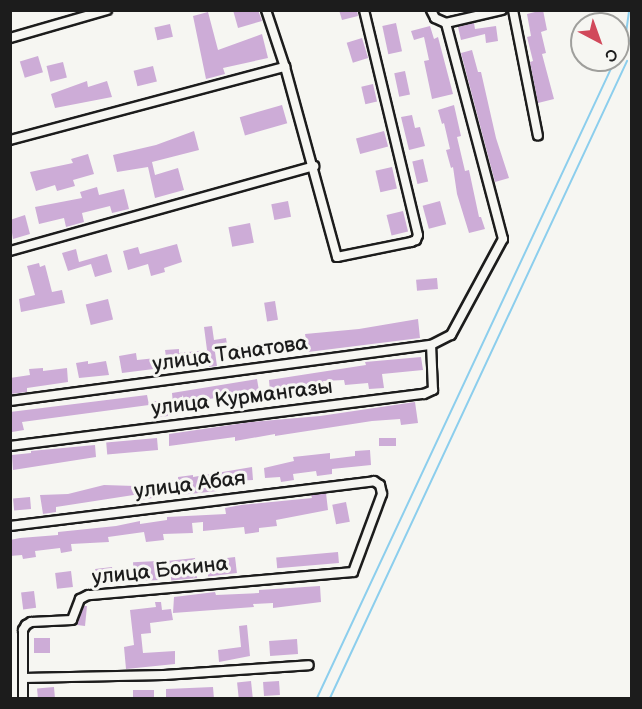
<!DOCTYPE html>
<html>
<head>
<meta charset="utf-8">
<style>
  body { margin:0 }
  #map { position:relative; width:642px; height:709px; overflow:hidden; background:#f6f6f2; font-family:"Balsamiq Sans",sans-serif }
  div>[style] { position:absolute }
  .stream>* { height:2px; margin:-1px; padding:0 1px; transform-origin:1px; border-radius:1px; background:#8cceed }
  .building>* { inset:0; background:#cdacd7; transform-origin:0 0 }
  .roads { filter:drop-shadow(2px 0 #1c1c1c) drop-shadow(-2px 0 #1c1c1c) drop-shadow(0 2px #1c1c1c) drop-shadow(0 -2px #1c1c1c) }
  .street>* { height:8px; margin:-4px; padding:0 4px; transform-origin:4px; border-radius:4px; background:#f6f6f2 }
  span { translate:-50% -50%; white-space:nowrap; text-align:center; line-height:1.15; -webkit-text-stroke:6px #f6f6f2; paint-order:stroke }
  .street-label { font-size:21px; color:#1c1c1c }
  .frame { position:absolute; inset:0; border:12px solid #1c1c1c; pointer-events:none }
  .north { position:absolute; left:570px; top:12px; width:60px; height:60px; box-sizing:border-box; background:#f6f6f2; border:2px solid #9f9f9c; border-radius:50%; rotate:139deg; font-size:16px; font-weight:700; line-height:24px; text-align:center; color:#1c1c1c }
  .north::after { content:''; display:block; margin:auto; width:21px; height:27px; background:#d1495b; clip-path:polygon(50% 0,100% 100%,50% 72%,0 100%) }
</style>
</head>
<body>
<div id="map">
  <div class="stream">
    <div style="left:625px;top:40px;width:7px;rotate:8deg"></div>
    <div style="left:618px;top:55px;width:17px;rotate:-65deg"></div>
    <div style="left:625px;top:40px;width:30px;rotate:-82deg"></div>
    <div style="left:317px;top:698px;width:704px;rotate:-64.96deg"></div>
    <div style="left:330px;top:698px;width:703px;rotate:-65deg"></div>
  </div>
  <div class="building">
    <div style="clip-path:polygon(233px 10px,258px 10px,262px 21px,238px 28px)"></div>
    <div style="clip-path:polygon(339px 10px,357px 10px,358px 16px,342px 20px)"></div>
    <div style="clip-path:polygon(543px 10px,547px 30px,541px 32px,546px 53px,542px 54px,554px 99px,538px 103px,530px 62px,533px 61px,527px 37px,531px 36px,527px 14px)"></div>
    <div style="clip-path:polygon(208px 12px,218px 50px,262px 34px,268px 58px,223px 68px,225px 74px,206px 79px,193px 16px)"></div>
    <div style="left:396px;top:23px;width:29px;height:14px;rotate:78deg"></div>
    <div style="clip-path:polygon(474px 23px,475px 29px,496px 26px,498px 41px,486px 43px,485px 34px,461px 40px,458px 27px)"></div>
    <div style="left:170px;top:24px;width:13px;height:16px;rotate:77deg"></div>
    <div style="clip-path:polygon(430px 26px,434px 39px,438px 37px,453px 94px,432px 99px,424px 61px,429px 60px,424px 37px,414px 40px,411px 31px)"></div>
    <div style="left:362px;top:38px;width:21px;height:16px;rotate:73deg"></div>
    <div style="clip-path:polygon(472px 50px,478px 72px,481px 72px,496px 138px,509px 178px,495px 182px,461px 53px)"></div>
    <div style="left:38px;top:56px;width:17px;height:19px;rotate:73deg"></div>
    <div style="left:63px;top:62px;width:16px;height:17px;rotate:76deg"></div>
    <div style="left:153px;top:66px;width:16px;height:20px;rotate:76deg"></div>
    <div style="left:405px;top:71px;width:24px;height:11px;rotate:78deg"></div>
    <div style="clip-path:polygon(87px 81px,88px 87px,107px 81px,112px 97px,55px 108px,51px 94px)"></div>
    <div style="left:373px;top:84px;width:18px;height:12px;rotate:77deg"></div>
    <div style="left:282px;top:105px;width:19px;height:44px;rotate:74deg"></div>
    <div style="clip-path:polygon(454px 105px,461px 136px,457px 137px,465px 171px,469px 170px,479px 217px,481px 217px,485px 229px,469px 233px,457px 194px,453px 167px,451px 168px,446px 150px,450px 149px,444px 123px,442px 124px,438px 110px)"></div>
    <div style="clip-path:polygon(412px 115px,415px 128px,420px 127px,425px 146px,409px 150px,401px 117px)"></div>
    <div style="clip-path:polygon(194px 131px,199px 150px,152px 162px,155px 175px,178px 168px,184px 190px,155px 198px,148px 167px,117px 172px,113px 155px,156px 145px)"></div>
    <div style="left:384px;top:131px;width:16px;height:29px;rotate:75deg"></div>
    <div style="clip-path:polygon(88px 154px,94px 174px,73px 180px,75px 186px,57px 191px,55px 185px,36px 191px,30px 172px,73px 163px,71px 159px)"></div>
    <div style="left:423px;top:159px;width:23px;height:11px;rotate:77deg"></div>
    <div style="left:392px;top:167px;width:22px;height:17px;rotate:77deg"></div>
    <div style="clip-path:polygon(97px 187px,99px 195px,124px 189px,129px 209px,112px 213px,110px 206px,82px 213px,84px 222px,66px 227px,64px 218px,39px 224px,35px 207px,82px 198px,80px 192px)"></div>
    <div style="left:288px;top:201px;width:16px;height:17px;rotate:79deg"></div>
    <div style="left:440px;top:201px;width:24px;height:18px;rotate:75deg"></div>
    <div style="left:403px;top:211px;width:21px;height:17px;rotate:76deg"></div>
    <div style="clip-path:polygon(25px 215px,30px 234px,13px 239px,10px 220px)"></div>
    <div style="left:250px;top:223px;width:20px;height:22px;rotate:79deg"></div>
    <div style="clip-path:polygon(177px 244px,182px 262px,164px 268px,165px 272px,151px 276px,148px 264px,128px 270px,123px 251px,138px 247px,140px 254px)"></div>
    <div style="clip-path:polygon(76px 249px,79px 262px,107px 254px,112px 272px,95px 277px,91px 264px,68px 271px,62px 253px)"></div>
    <div style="clip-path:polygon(39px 263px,40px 267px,45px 265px,52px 292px,62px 290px,65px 303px,21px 312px,19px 299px,35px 295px,27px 266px)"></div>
    <div style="left:437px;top:278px;width:11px;height:21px;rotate:85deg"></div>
    <div style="left:108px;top:299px;width:21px;height:23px;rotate:76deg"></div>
    <div style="left:275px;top:301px;width:19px;height:11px;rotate:81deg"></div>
    <div style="clip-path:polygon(418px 319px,420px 338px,308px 352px,305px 334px,359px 329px)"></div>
    <div style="clip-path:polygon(212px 326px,214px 340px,226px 338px,228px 350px,215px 352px,217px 366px,209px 367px,209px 362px,122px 373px,119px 356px,136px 353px,137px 360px,166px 357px,165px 350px,179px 349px,179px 353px,207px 350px,204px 327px)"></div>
    <div style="left:293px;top:340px;width:12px;height:11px;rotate:81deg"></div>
    <div style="left:252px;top:345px;width:12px;height:16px;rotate:85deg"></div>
    <div style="clip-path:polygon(421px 357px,423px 370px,382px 374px,384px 388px,369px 389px,368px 383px,345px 385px,344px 380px,323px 381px,324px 387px,305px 389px,305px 387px,270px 392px,269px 380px,366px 365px,365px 362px)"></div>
    <div style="clip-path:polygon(88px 361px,88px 364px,106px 361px,109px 375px,79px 378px,76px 363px)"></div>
    <div style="clip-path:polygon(43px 368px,43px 371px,67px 368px,68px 382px,27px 388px,27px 392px,10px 394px,10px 378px,30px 375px,29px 369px)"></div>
    <div style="clip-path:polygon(257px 379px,259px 391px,244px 393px,244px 399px,231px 401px,230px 396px,173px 404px,172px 393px)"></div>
    <div style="clip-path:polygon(147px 395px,149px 405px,22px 422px,24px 430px,12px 432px,10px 412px)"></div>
    <div style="left:166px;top:400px;width:16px;height:13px;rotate:83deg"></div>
    <div style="clip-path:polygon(415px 402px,418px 423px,401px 425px,400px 419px,372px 421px,275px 436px,275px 434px,235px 441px,235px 437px,169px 446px,169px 434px,251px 422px,320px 416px)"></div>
    <div style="left:157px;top:438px;width:12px;height:51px;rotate:85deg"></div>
    <div style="left:396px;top:438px;width:8px;height:17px;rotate:90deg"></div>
    <div style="clip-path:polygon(95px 445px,96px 457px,13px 470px,12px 455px,31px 453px,31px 451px)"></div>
    <div style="clip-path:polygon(370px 450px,371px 465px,332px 469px,332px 474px,317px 476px,316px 471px,293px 474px,294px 480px,281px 482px,280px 477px,265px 478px,264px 468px,294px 461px,293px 457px,330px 453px,330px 459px,355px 456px,355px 451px)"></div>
    <div style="clip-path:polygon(252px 467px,253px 480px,234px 481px,234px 484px,216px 486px,217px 491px,180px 495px,180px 491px,158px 493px,158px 497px,141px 500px,140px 494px,56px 507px,56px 512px,43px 514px,40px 495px,68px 494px,104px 485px,135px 486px,178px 480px,178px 477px,193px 475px,193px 477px)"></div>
    <div style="clip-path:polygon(326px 493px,328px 510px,276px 520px,277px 526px,259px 528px,259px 532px,245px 534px,244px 527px,203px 531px,203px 522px,192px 523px,193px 533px,163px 534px,164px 540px,146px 542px,144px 532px,108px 537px,109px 542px,71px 544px,72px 551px,61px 553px,60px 548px,35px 551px,36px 557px,23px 559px,22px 555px,10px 556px,10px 540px,20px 538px,58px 535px,58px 532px,116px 526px,140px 521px,140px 524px,167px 520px,167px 517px,226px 514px,225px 508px,241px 505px,312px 498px,311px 495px)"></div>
    <div style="left:30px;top:497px;width:12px;height:17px;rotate:85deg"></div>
    <div style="left:346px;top:502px;width:20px;height:14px;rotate:79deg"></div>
    <div style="left:338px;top:552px;width:11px;height:62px;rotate:85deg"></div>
    <div style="left:235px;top:557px;width:16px;height:29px;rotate:83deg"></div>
    <div style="left:195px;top:558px;width:20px;height:26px;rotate:84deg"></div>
    <div style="left:158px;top:561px;width:19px;height:25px;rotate:87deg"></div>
    <div style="left:112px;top:567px;width:16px;height:17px;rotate:83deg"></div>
    <div style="left:71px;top:571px;width:16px;height:16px;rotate:83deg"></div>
    <div style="clip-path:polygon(320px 586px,321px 602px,273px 608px,273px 603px,253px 604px,254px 607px,173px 613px,174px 597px,215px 592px,216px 595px,259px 593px,259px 590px)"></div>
    <div style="left:34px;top:591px;width:17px;height:13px;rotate:83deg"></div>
    <div style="clip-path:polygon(155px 602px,161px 602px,162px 610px,171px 609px,173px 620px,150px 623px,151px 633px,141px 634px,143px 653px,175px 651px,175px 664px,126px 669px,124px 647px,134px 645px,130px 610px,156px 607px)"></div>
    <div style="clip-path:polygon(84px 606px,87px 606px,85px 626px,77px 625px)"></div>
    <div style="clip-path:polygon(247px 625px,250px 656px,219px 662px,218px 650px,241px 647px,239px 626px)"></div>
    <div style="left:34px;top:638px;width:16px;height:15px"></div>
    <div style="left:297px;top:639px;width:15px;height:28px;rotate:86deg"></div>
    <div style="left:251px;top:681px;width:18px;height:14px;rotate:84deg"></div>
    <div style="left:279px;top:681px;width:14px;height:16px;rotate:86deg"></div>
    <div style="left:54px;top:687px;width:12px;height:17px;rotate:85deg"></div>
    <div style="clip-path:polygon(213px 687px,214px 699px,166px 699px,166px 689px)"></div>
    <div style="left:133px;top:690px;width:21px;height:9px"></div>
  </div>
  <div class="roads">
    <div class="street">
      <div style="left:266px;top:10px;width:60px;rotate:71.6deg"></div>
      <div style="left:285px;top:67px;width:197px;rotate:74.7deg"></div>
      <div style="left:337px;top:257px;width:76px;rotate:-11.5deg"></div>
      <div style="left:411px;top:242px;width:5px;rotate:-22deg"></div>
      <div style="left:416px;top:240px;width:5px;rotate:-68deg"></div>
      <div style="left:418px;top:235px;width:231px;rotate:-103.5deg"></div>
      <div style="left:513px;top:10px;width:128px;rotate:78.8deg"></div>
      <div style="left:446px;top:23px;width:57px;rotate:-13.1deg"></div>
      <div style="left:10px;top:38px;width:101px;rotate:-16.1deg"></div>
      <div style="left:10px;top:140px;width:285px;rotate:-14.9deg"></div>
      <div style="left:10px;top:251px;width:316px;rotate:-15.6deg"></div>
      <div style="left:10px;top:401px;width:425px;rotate:-7.6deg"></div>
      <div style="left:431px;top:345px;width:22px;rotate:-27deg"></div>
      <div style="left:451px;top:335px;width:109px;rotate:-61.6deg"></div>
      <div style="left:503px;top:239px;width:223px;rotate:-104.8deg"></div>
      <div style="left:446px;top:23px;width:12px;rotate:-156deg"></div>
      <div style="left:435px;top:18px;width:9px;rotate:-117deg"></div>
      <div style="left:10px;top:446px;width:417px;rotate:-7.2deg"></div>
      <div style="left:424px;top:394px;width:10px;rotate:-24deg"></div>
      <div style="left:433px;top:390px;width:45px;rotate:-92.5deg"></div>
      <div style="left:10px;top:526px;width:367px;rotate:-7deg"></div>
      <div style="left:374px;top:481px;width:7px;rotate:34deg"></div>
      <div style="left:380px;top:485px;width:9px;rotate:77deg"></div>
      <div style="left:382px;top:494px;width:83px;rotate:110.4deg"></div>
      <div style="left:353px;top:572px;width:266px;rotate:175deg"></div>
      <div style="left:88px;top:595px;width:9px;rotate:153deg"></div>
      <div style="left:80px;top:599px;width:22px;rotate:111deg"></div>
      <div style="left:72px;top:620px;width:41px;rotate:177.2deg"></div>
      <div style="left:31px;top:622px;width:6px;rotate:149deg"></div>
      <div style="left:26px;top:625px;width:6px;rotate:121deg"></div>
      <div style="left:23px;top:630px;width:68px;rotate:90deg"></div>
      <div style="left:24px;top:678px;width:140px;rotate:-1.2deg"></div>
      <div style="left:164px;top:675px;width:145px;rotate:-3.9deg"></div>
    </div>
  </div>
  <div class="street-label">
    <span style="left:230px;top:354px;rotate:-8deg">улица Танатова</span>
    <span style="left:242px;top:398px;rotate:-7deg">улица Курмангазы</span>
    <span style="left:190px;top:485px;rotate:-7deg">улица Абая</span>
    <span style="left:160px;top:571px;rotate:-6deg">улица Бокина</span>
  </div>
  <div class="frame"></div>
  <div class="north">С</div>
</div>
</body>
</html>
